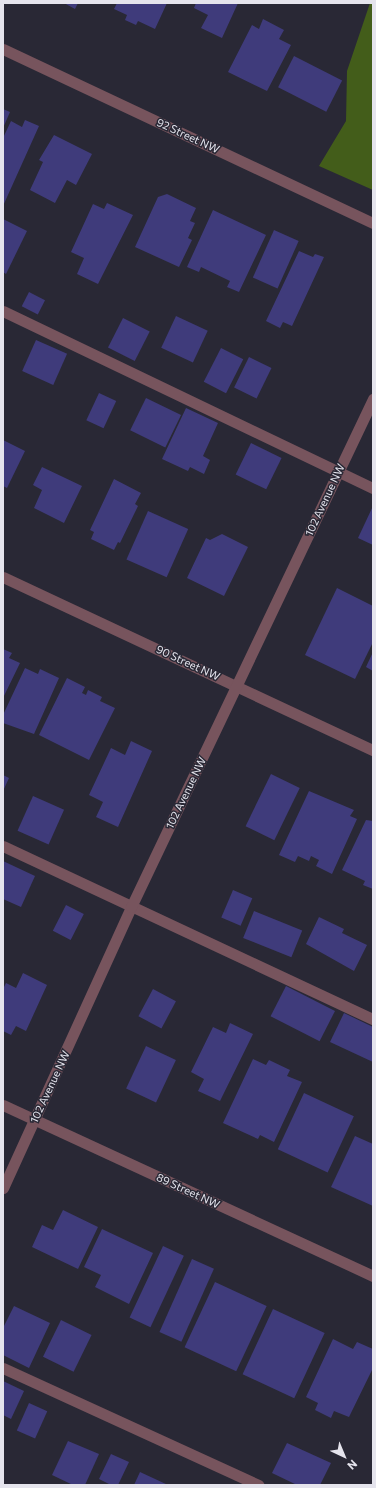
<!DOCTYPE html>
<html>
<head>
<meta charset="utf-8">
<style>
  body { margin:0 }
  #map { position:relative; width:376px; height:1488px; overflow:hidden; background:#292835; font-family:Commissioner,sans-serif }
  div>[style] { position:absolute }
  .green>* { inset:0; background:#435d1a }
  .building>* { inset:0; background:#3f3b7b; transform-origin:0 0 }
  .service>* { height:11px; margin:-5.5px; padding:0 5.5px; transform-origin:5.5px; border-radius:5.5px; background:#77545d }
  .minor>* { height:11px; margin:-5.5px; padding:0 5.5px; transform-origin:5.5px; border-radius:5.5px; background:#77545d }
  .tertiary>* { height:11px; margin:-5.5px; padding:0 5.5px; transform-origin:5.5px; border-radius:5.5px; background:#77545d }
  span { translate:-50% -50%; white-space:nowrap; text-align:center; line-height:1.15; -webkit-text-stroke:3px #292835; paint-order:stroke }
  .street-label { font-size:11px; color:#e5e4ed }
  .frame { position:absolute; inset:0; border:4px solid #e5e4ed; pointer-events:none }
  .north { position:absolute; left:324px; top:1436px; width:40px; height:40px; -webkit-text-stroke:3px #292835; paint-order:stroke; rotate:136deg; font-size:11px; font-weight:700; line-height:16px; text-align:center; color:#e5e4ed }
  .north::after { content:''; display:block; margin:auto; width:14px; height:18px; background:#e5e4ed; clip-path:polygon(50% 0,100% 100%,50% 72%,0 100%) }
</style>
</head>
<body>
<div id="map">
  <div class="green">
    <div style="clip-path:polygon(370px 3px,373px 3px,373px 190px,319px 166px,346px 121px,347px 71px)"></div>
  </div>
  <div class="building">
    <div style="clip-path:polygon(64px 3px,78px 3px,75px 9px)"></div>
    <div style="clip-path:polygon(117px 3px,167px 3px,155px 29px,138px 21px,136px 25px,125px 20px,127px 15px,114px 9px)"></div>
    <div style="clip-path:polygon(196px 3px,238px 3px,222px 38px,201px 28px,208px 15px,194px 8px)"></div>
    <div style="clip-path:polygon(263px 19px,284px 30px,279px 39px,291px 45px,267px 91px,228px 72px,252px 25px,259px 29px)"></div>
    <div style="left:294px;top:56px;width:54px;height:35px;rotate:27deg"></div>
    <div style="clip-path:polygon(3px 109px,10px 112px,3px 128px)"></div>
    <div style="clip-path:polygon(25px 120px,39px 126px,3px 206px,3px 138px,11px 121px,22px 127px)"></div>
    <div style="clip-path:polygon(54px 135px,92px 154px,76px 185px,67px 180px,55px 203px,30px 190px,43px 162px,39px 160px)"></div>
    <div style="clip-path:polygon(167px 194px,196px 208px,190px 221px,195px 223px,188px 238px,192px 240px,179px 267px,135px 247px,158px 197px)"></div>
    <div style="clip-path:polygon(107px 203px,133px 215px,98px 284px,77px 274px,84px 258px,71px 252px,93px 204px,104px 209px)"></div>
    <div style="clip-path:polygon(213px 210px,266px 235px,239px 292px,227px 287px,230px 281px,201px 267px,199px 272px,187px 267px)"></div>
    <div style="clip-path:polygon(3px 219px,27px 231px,6px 274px,3px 272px)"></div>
    <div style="left:274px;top:230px;width:27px;height:52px;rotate:24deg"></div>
    <div style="clip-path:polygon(299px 251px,313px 257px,315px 254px,324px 257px,292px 326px,283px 322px,280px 328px,266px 321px)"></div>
    <div style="left:29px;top:292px;width:18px;height:16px;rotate:27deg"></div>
    <div style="left:176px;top:316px;width:35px;height:35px;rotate:25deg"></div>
    <div style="left:123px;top:318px;width:30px;height:33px;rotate:27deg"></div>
    <div style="left:36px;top:340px;width:34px;height:34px;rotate:24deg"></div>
    <div style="left:221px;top:348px;width:25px;height:38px;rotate:27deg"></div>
    <div style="left:249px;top:357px;width:25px;height:34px;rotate:26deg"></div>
    <div style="left:99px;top:393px;width:19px;height:30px;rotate:25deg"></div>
    <div style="left:146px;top:398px;width:39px;height:36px;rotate:26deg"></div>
    <div style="clip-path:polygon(186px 408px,218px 423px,203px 456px,210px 460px,204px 474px,190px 467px,188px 471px,162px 459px)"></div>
    <div style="clip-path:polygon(3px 440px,25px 451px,7px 488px,3px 486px)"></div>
    <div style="left:251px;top:443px;width:34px;height:35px;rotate:26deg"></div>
    <div style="clip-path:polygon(42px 467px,82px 486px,64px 523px,34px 508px,42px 490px,33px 485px)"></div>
    <div style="clip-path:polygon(114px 479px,141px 493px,135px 504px,138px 506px,120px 543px,118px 542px,114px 550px,91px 539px,94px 532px,90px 530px)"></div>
    <div style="clip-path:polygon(373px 506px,373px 545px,358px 538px)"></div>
    <div style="left:148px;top:511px;width:44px;height:53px;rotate:24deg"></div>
    <div style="clip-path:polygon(222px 534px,248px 547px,224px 596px,187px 578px,206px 538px,210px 540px)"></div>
    <div style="clip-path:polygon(337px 588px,373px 606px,373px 642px,355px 679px,305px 655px)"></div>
    <div style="clip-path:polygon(3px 649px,12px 653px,9px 658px,20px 663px,3px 698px)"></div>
    <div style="clip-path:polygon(373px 652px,373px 671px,366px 667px)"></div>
    <div style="clip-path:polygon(25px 668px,38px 674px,40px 669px,59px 678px,34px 734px,3px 723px,3px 715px)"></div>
    <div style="clip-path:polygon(67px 678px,85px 687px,82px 693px,86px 695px,88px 690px,102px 697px,100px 701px,115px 708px,89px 760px,39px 735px)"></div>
    <div style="clip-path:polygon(131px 741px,152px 751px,118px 827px,96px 817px,103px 802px,89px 795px,111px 748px,125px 755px)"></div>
    <div style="left:271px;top:774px;width:32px;height:58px;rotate:26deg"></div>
    <div style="clip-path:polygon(3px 775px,9px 778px,3px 791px)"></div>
    <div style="clip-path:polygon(309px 791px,354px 810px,350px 816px,357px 819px,332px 874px,316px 866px,319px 860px,311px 856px,309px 861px,298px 856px,295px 862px,279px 855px)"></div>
    <div style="left:33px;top:796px;width:34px;height:38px;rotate:24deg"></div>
    <div style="clip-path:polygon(366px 820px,373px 821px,373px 889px,363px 885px,365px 881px,342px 870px)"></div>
    <div style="clip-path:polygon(3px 861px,35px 876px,21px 907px,3px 899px)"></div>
    <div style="left:233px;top:890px;width:21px;height:30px;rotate:23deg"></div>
    <div style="left:66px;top:905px;width:20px;height:29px;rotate:27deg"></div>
    <div style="left:254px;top:911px;width:52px;height:29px;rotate:22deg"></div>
    <div style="clip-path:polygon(319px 917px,344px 929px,342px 933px,367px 945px,354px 971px,306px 944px)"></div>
    <div style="clip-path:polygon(23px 973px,47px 985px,26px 1031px,16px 1026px,11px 1035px,3px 1031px,3px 989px,6px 983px,16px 988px)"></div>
    <div style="left:286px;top:986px;width:55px;height:34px;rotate:27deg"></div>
    <div style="left:153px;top:989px;width:26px;height:31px;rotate:28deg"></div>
    <div style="clip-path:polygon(344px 1013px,373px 1027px,373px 1062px,330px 1042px)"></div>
    <div style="clip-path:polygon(230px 1023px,253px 1034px,220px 1101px,198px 1091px,204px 1079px,191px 1072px,213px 1027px,226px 1033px)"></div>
    <div style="left:146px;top:1046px;width:33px;height:47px;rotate:25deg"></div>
    <div style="clip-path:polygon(253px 1059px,266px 1065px,269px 1060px,290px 1070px,287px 1076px,302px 1082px,274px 1142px,260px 1135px,258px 1139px,223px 1123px)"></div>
    <div style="left:304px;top:1093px;width:55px;height:62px;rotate:25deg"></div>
    <div style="clip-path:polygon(355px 1136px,373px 1144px,373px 1206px,331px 1187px)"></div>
    <div style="clip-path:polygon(63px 1210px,98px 1227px,78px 1269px,32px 1247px,42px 1225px,53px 1230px)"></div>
    <div style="clip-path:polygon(102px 1229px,153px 1253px,129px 1304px,95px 1287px,101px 1275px,84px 1267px)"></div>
    <div style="left:163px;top:1246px;width:23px;height:79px;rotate:25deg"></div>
    <div style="left:192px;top:1259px;width:24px;height:80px;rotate:24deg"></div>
    <div style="left:215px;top:1282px;width:57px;height:72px;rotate:25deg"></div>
    <div style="clip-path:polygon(14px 1306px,50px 1323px,29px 1368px,3px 1355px,3px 1328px)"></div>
    <div style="left:273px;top:1309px;width:57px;height:72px;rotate:25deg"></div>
    <div style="left:61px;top:1320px;width:34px;height:41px;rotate:26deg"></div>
    <div style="clip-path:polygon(333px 1339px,353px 1349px,357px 1342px,373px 1349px,373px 1368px,349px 1417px,334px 1411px,331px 1418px,315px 1410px,318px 1403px,306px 1397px)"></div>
    <div style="clip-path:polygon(3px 1381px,24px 1391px,11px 1419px,3px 1415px)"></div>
    <div style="left:29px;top:1403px;width:20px;height:30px;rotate:24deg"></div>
    <div style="clip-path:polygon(68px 1441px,99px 1454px,85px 1485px,73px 1485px,52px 1475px)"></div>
    <div style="clip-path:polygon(287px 1443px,331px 1463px,320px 1485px,297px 1485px,272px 1473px)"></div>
    <div style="clip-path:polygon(111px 1454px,129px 1462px,118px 1485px,111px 1485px,99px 1479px)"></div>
    <div style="clip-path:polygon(140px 1472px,168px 1485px,134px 1485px)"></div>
  </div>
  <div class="service">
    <div style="left:3px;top:311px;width:410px;rotate:25.6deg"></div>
    <div style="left:3px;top:846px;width:408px;rotate:25.1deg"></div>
    <div style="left:3px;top:1368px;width:281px;rotate:24.6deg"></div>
  </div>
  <div class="minor">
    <div style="left:3px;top:577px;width:408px;rotate:25.1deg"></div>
    <div style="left:3px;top:1188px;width:309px;rotate:-65.5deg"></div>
    <div style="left:131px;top:907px;width:563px;rotate:-64.53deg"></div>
  </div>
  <div class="tertiary">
    <div style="left:3px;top:49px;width:409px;rotate:25.2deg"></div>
    <div style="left:3px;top:1105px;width:408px;rotate:24.8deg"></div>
  </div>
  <div class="street-label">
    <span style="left:188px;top:136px;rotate:25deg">92 Street NW</span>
    <span style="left:325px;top:500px;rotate:-65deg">102 Avenue NW</span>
    <span style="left:188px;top:663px;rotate:25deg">90 Street NW</span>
    <span style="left:186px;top:793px;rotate:-64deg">102 Avenue NW</span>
    <span style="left:50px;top:1087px;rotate:-65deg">102 Avenue NW</span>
    <span style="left:188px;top:1191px;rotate:25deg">89 Street NW</span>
  </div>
  <div class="frame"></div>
  <div class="north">N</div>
</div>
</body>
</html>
